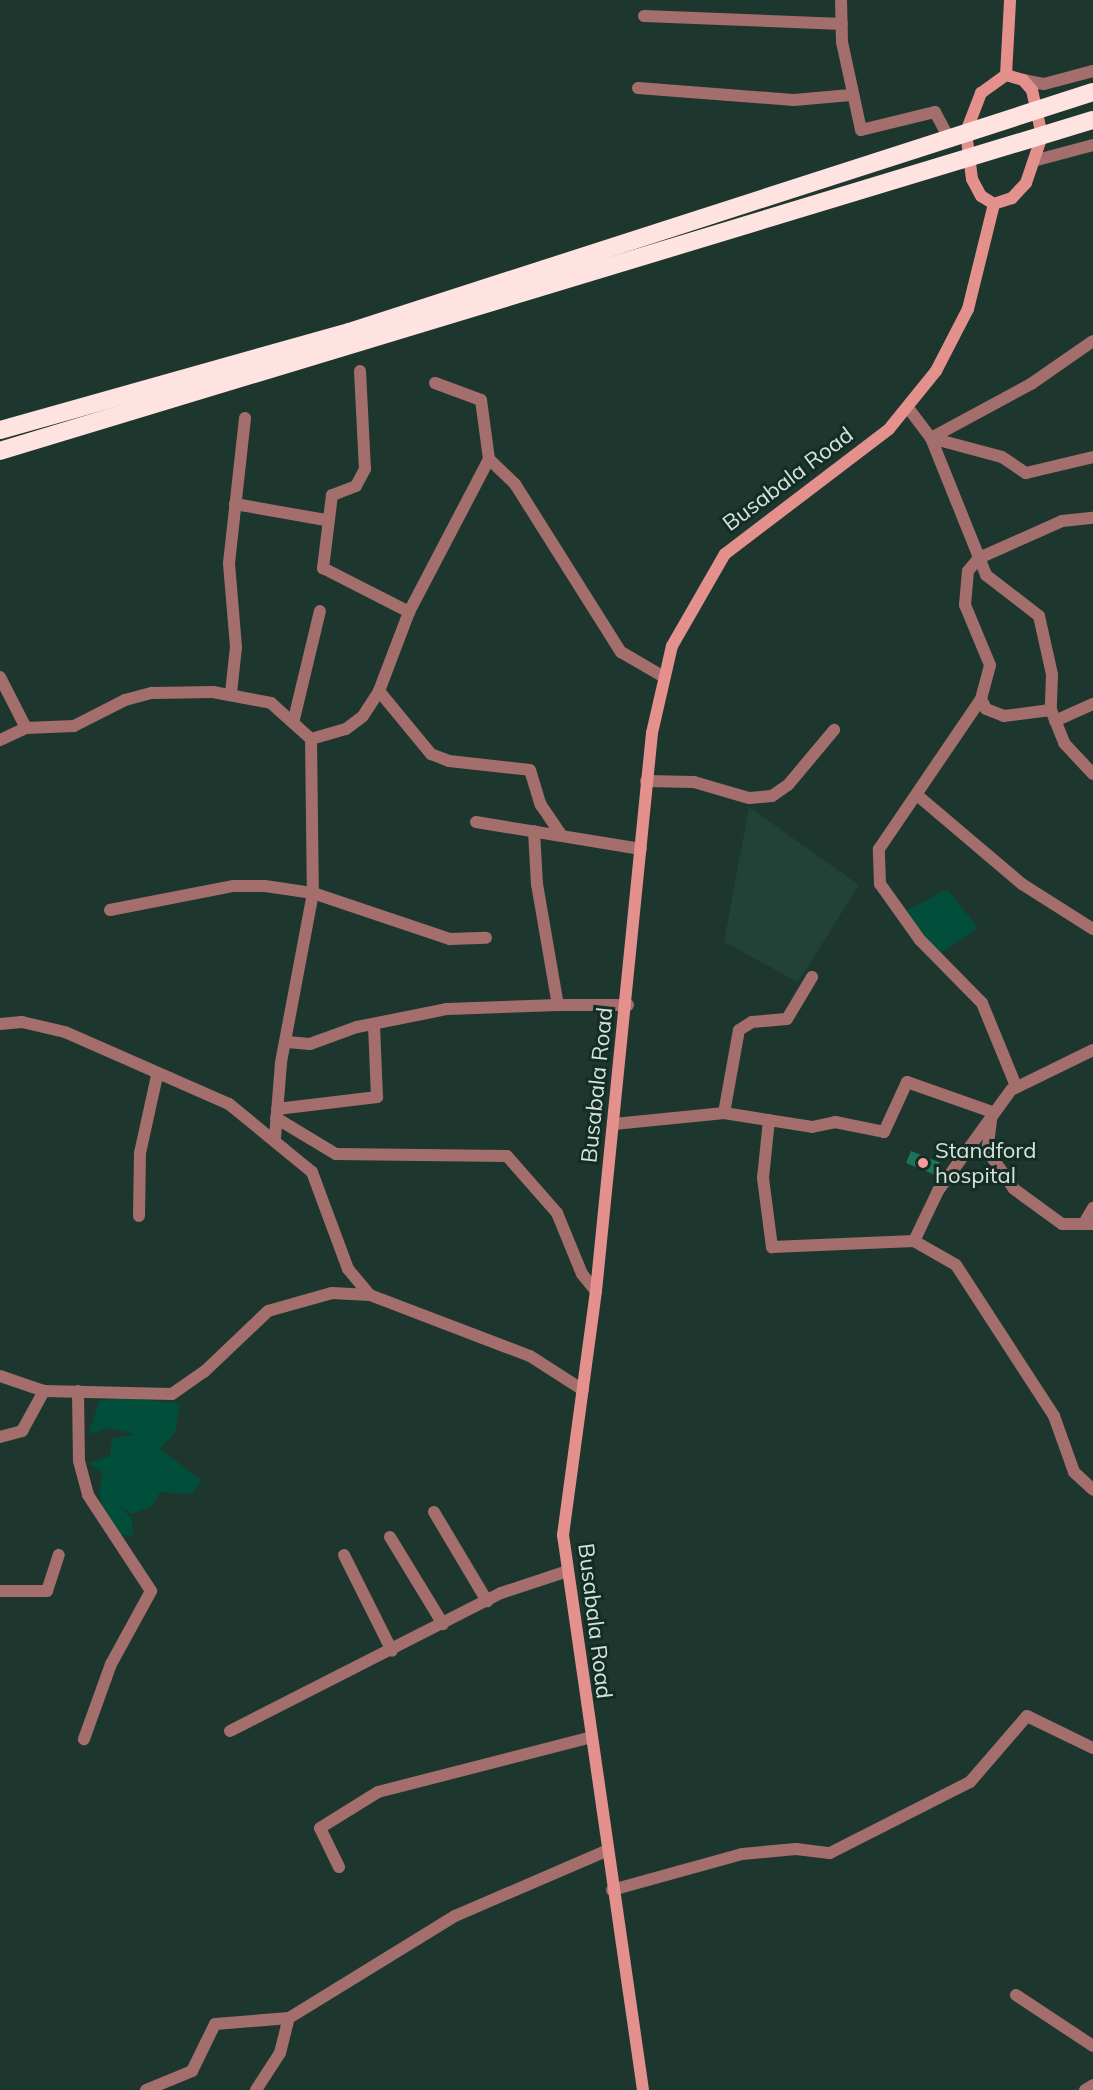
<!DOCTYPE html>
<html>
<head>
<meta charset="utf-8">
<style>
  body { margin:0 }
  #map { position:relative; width:1093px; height:2090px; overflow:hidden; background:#1e372e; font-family:Mulish,sans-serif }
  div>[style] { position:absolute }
  .built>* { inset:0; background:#224237 }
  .green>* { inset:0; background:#014f3b }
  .building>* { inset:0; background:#1b745a; transform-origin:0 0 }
  .street>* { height:12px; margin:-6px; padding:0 6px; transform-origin:6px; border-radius:6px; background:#a36e6c }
  .secondary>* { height:12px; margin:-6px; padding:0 6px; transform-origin:6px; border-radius:6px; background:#e4908d }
  .highway>* { height:18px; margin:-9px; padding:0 9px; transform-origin:9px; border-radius:9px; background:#fee3e1 }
  .dots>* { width:16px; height:16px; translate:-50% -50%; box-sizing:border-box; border:3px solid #142d24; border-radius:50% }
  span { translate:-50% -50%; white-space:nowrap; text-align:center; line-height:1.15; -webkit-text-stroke:6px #142d24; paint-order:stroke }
  .street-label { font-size:22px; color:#d5e3dd }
  .poi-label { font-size:22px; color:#d5e3dd }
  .left { translate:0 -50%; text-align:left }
</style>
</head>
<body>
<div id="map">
  <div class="built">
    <div style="clip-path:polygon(749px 807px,859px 885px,798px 982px,724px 942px)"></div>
  </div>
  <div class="green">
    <div style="clip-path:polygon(947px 889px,978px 928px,939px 954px,906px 911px)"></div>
    <div style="clip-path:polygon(124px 1397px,180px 1404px,175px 1432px,160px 1449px,202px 1481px,191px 1494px,160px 1492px,152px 1506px,131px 1514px,118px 1504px,132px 1519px,133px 1535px,119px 1535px,104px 1514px,99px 1491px,103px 1473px,88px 1463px,110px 1456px,112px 1439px,135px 1434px,110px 1428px,89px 1434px,99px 1401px)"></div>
  </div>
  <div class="building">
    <div style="left:911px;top:1151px;width:31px;height:13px;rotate:22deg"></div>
  </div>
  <div class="street">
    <div style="left:841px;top:0;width:42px;rotate:88.6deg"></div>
    <div style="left:842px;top:42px;width:90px;rotate:77.8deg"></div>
    <div style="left:861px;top:130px;width:76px;rotate:-13.7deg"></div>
    <div style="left:935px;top:112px;width:30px;rotate:62deg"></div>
    <div style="left:644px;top:16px;width:198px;rotate:2.3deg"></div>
    <div style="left:1023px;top:80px;width:21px;rotate:11deg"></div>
    <div style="left:1044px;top:84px;width:51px;rotate:-14.9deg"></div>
    <div style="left:638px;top:88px;width:156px;rotate:4.4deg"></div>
    <div style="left:794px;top:100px;width:57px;rotate:-5deg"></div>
    <div style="left:1037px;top:160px;width:58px;rotate:-15deg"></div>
    <div style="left:360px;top:371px;width:98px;rotate:87.1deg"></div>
    <div style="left:365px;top:469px;width:19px;rotate:118deg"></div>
    <div style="left:356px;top:486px;width:26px;rotate:159deg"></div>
    <div style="left:332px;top:495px;width:74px;rotate:97deg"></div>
    <div style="left:323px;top:568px;width:97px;rotate:27.1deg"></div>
    <div style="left:435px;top:383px;width:49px;rotate:20.3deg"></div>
    <div style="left:481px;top:400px;width:60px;rotate:82.3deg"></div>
    <div style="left:489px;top:459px;width:36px;rotate:44deg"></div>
    <div style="left:515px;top:484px;width:199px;rotate:57.8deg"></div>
    <div style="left:621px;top:652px;width:50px;rotate:30.2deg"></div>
    <div style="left:909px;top:409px;width:36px;rotate:53deg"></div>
    <div style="left:931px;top:438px;width:114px;rotate:-28.4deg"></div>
    <div style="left:1031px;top:384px;width:75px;rotate:-34.7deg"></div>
    <div style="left:931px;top:438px;width:148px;rotate:68.1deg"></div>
    <div style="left:986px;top:575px;width:67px;rotate:37.7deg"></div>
    <div style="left:1039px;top:616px;width:59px;rotate:77.4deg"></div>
    <div style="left:1052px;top:674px;width:36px;rotate:92deg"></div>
    <div style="left:1051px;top:710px;width:35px;rotate:68deg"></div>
    <div style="left:1064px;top:743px;width:42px;rotate:46.9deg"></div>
    <div style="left:931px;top:438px;width:73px;rotate:15deg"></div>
    <div style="left:1002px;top:457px;width:29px;rotate:34deg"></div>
    <div style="left:1026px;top:473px;width:69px;rotate:-13.4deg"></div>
    <div style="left:235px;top:504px;width:92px;rotate:10deg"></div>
    <div style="left:0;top:677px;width:57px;rotate:63deg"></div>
    <div style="left:379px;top:691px;width:82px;rotate:50.5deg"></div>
    <div style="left:431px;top:754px;width:19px;rotate:21deg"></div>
    <div style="left:449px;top:761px;width:81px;rotate:6.3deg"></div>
    <div style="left:530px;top:770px;width:37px;rotate:73deg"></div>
    <div style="left:541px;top:805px;width:36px;rotate:56deg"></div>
    <div style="left:231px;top:693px;width:46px;rotate:-83.8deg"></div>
    <div style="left:236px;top:647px;width:84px;rotate:-94.8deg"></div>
    <div style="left:229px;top:563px;width:146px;rotate:-83.7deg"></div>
    <div style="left:981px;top:699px;width:11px;rotate:63deg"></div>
    <div style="left:986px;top:709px;width:19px;rotate:21deg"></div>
    <div style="left:1004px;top:716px;width:47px;rotate:-7.3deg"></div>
    <div style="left:294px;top:719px;width:111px;rotate:-76.5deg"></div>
    <div style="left:1055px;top:721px;width:42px;rotate:-24.1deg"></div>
    <div style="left:311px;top:739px;width:36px;rotate:-16deg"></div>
    <div style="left:346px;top:729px;width:21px;rotate:-37deg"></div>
    <div style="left:363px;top:716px;width:30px;rotate:-57deg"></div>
    <div style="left:379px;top:691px;width:85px;rotate:-69.2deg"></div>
    <div style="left:409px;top:612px;width:173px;rotate:-62.4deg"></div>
    <div style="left:0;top:740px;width:29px;rotate:-25deg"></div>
    <div style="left:26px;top:728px;width:48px;rotate:-2.4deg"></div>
    <div style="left:74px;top:726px;width:57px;rotate:-27deg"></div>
    <div style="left:125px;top:700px;width:28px;rotate:-15deg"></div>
    <div style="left:152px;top:693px;width:61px;rotate:-0.9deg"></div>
    <div style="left:213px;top:692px;width:59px;rotate:10.7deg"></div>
    <div style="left:271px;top:703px;width:54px;rotate:42deg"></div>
    <div style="left:311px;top:739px;width:154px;rotate:89.3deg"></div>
    <div style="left:313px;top:893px;width:173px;rotate:100.7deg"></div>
    <div style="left:281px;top:1063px;width:75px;rotate:94.6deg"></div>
    <div style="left:646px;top:781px;width:48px;rotate:1.2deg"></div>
    <div style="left:694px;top:782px;width:57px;rotate:16.2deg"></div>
    <div style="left:749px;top:798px;width:23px;rotate:-5deg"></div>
    <div style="left:772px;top:796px;width:19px;rotate:-35deg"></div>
    <div style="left:788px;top:785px;width:72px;rotate:-50.1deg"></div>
    <div style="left:917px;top:795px;width:138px;rotate:40.3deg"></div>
    <div style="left:1022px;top:884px;width:84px;rotate:32.4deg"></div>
    <div style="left:476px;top:822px;width:167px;rotate:9.3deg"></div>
    <div style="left:534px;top:831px;width:53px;rotate:86.8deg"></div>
    <div style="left:537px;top:884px;width:123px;rotate:80.2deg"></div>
    <div style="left:558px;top:1005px;width:70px"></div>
    <div style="left:110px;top:910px;width:126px;rotate:-11deg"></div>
    <div style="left:234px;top:886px;width:31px"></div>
    <div style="left:265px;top:886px;width:49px;rotate:8.3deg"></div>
    <div style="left:313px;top:893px;width:145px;rotate:18.6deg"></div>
    <div style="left:450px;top:939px;width:36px;rotate:-2deg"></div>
    <div style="left:0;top:1024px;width:22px;rotate:-5deg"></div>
    <div style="left:22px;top:1022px;width:44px;rotate:13.1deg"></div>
    <div style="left:65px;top:1032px;width:179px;rotate:23.7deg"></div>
    <div style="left:229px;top:1104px;width:107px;rotate:39.3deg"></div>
    <div style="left:312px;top:1172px;width:103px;rotate:69.6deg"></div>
    <div style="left:348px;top:1269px;width:34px;rotate:50deg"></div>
    <div style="left:287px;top:1042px;width:23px;rotate:5deg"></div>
    <div style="left:310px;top:1044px;width:50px;rotate:-19.9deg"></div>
    <div style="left:357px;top:1027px;width:92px;rotate:-11.3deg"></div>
    <div style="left:447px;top:1009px;width:111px;rotate:-2.1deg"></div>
    <div style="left:1093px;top:1050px;width:91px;rotate:154deg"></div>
    <div style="left:1011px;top:1090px;width:125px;rotate:125.9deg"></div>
    <div style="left:938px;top:1191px;width:55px;rotate:115.6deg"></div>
    <div style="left:914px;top:1241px;width:48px;rotate:29.7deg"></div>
    <div style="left:956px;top:1265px;width:180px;rotate:57deg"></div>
    <div style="left:1054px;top:1416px;width:59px;rotate:70.3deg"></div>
    <div style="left:1074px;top:1472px;width:26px;rotate:43deg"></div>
    <div style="left:1016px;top:1086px;width:90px;rotate:-112.3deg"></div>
    <div style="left:982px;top:1003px;width:88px;rotate:-134.5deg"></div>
    <div style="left:920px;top:940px;width:69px;rotate:-125.5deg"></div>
    <div style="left:880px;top:884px;width:35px;rotate:-92deg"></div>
    <div style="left:879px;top:849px;width:181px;rotate:-55.8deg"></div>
    <div style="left:981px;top:699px;width:35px;rotate:-75deg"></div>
    <div style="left:990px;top:665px;width:65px;rotate:-112.6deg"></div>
    <div style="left:965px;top:605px;width:34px;rotate:-85deg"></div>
    <div style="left:968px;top:571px;width:17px;rotate:-50deg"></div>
    <div style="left:979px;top:558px;width:91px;rotate:-24deg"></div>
    <div style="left:1062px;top:521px;width:31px;rotate:-6deg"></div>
    <div style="left:277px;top:1109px;width:101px;rotate:-6.8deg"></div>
    <div style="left:377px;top:1097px;width:73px;rotate:-92.4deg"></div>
    <div style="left:724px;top:1113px;width:84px;rotate:-79.8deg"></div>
    <div style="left:739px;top:1030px;width:15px;rotate:-32deg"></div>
    <div style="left:752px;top:1022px;width:35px;rotate:-5deg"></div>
    <div style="left:787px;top:1019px;width:49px;rotate:-59.2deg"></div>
    <div style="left:276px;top:1118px;width:70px;rotate:31deg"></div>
    <div style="left:336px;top:1154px;width:171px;rotate:0.7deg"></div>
    <div style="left:507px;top:1156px;width:76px;rotate:48.7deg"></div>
    <div style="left:557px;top:1213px;width:66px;rotate:67.7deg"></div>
    <div style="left:582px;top:1274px;width:22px;rotate:51deg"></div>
    <div style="left:769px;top:1120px;width:58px;rotate:95.9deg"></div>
    <div style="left:763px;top:1178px;width:70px;rotate:82.6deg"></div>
    <div style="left:772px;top:1247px;width:142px;rotate:-2.4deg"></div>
    <div style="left:614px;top:1124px;width:111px;rotate:-5.7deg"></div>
    <div style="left:724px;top:1113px;width:89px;rotate:9deg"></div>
    <div style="left:812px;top:1127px;width:24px;rotate:-12deg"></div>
    <div style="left:835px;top:1122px;width:50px;rotate:11.5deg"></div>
    <div style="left:884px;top:1132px;width:55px;rotate:-65.3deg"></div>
    <div style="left:907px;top:1082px;width:90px;rotate:19.4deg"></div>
    <div style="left:992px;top:1112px;width:38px;rotate:97deg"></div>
    <div style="left:987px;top:1150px;width:47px;rotate:55.3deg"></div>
    <div style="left:1014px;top:1189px;width:59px;rotate:36.1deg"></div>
    <div style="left:1062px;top:1224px;width:31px"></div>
    <div style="left:139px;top:1216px;width:63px;rotate:-89.1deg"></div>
    <div style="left:140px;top:1153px;width:79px;rotate:-77.6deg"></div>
    <div style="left:1086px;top:1220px;width:14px;rotate:-60deg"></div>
    <div style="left:0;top:1376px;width:46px;rotate:18.8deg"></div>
    <div style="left:78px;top:1391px;width:70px;rotate:89.2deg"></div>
    <div style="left:79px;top:1461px;width:35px;rotate:75deg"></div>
    <div style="left:88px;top:1495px;width:115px;rotate:56.7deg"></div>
    <div style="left:151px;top:1591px;width:83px;rotate:118.7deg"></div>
    <div style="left:111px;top:1664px;width:80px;rotate:109.8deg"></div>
    <div style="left:0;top:1437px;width:23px;rotate:-15deg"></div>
    <div style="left:22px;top:1431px;width:46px;rotate:-61.2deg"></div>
    <div style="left:44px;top:1391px;width:128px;rotate:1.3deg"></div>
    <div style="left:172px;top:1394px;width:39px;rotate:-35deg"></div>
    <div style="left:204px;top:1372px;width:88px;rotate:-43.6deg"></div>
    <div style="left:268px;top:1311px;width:66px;rotate:-15.7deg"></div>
    <div style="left:332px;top:1293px;width:38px;rotate:3deg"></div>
    <div style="left:370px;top:1295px;width:171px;rotate:20.9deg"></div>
    <div style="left:530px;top:1356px;width:63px;rotate:32.7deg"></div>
    <div style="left:434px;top:1512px;width:104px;rotate:59.2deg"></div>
    <div style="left:390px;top:1537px;width:102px;rotate:58.7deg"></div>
    <div style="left:344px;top:1555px;width:107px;rotate:63.4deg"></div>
    <div style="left:0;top:1591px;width:47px"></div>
    <div style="left:47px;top:1591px;width:38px;rotate:-72deg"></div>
    <div style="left:230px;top:1731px;width:304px;rotate:-27deg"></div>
    <div style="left:501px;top:1593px;width:67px;rotate:-18.2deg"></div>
    <div style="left:339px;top:1867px;width:43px;rotate:-116deg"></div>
    <div style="left:320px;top:1828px;width:68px;rotate:-31.8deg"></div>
    <div style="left:378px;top:1792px;width:218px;rotate:-14.4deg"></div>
    <div style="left:612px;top:1890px;width:135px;rotate:-15.5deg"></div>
    <div style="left:742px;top:1854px;width:54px;rotate:-5.3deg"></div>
    <div style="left:796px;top:1849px;width:34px;rotate:7deg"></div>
    <div style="left:830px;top:1853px;width:157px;rotate:-26.9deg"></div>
    <div style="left:970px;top:1782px;width:87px;rotate:-49.2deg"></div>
    <div style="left:1027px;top:1716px;width:73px;rotate:25.9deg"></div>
    <div style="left:1016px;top:1995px;width:92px;rotate:33.5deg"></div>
    <div style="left:146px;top:2090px;width:50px;rotate:-22.4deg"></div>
    <div style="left:192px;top:2071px;width:52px;rotate:-63.9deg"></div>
    <div style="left:215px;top:2024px;width:74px;rotate:-4.6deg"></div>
    <div style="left:289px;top:2018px;width:195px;rotate:-31.6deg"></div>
    <div style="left:455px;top:1916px;width:164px;rotate:-23.3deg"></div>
    <div style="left:256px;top:2090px;width:44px;rotate:-57deg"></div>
    <div style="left:280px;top:2053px;width:36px;rotate:-76deg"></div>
    <div style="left:1085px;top:2090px;width:9px;rotate:-32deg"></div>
  </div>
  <div class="secondary">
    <div style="left:1006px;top:75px;width:18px;rotate:16deg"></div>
    <div style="left:1023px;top:80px;width:13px;rotate:48deg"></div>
    <div style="left:1032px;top:90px;width:47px;rotate:77.7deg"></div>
    <div style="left:1042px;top:136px;width:50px;rotate:108.8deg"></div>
    <div style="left:1026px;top:183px;width:21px;rotate:133deg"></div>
    <div style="left:1012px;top:198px;width:19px;rotate:162deg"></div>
    <div style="left:994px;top:204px;width:15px;rotate:-148deg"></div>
    <div style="left:981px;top:196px;width:19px;rotate:-118deg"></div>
    <div style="left:972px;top:179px;width:47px;rotate:-97.3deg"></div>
    <div style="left:966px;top:132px;width:42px;rotate:-69deg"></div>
    <div style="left:981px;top:93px;width:31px;rotate:-36deg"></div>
    <div style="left:1006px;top:75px;width:75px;rotate:-86.9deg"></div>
    <div style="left:643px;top:2090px;width:561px;rotate:-98.2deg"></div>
    <div style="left:563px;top:1535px;width:246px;rotate:-82.3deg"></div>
    <div style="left:596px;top:1291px;width:561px;rotate:-84.27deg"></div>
    <div style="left:652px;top:733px;width:89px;rotate:-77.1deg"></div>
    <div style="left:672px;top:646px;width:106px;rotate:-60.1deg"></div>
    <div style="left:725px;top:554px;width:206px;rotate:-37.3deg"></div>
    <div style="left:889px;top:429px;width:75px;rotate:-51deg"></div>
    <div style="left:936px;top:371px;width:70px;rotate:-62.7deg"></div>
    <div style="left:968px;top:309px;width:108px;rotate:-76.1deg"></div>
  </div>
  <div class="highway">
    <div style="left:0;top:430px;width:362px;rotate:-15.7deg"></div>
    <div style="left:349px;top:332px;width:782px;rotate:-17.88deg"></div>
    <div style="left:0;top:451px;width:1142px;rotate:-16.85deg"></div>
  </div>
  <div class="dots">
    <div style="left:923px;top:1163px;background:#f59b98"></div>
  </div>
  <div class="street-label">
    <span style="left:788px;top:479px;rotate:-37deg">Busabala Road</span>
    <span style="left:597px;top:1085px;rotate:-84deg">Busabala Road</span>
    <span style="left:595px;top:1621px;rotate:83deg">Busabala Road</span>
  </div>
  <div class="poi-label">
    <span class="left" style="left:935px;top:1163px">Standford<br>hospital</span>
  </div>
</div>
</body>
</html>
